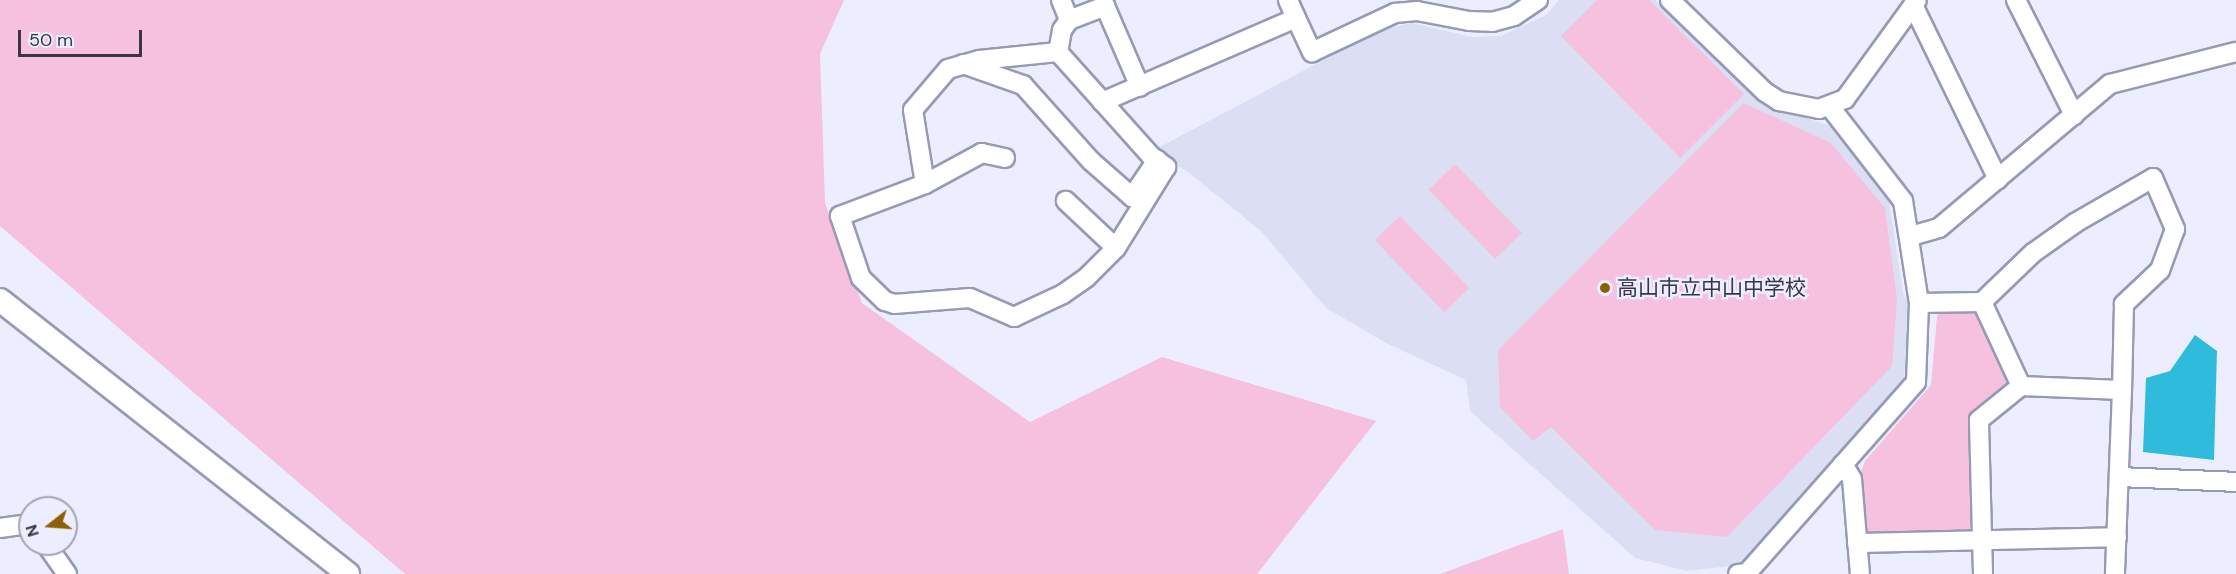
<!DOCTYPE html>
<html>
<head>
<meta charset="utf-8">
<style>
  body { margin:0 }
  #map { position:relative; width:2236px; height:574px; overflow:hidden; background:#eceeff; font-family:"DM Sans","Noto Sans JP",sans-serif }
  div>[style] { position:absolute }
  .built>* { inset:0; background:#dcdff4 }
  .green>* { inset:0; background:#f5c1df; transform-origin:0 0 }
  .water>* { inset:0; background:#2fbbdc }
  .roads { filter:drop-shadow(2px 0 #979ab4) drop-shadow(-2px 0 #979ab4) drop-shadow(0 2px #979ab4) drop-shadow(0 -2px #979ab4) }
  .minor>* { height:18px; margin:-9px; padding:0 9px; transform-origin:9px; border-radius:9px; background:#fff }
  .tertiary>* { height:22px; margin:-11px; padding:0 11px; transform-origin:11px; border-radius:11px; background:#fff }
  .dots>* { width:16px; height:16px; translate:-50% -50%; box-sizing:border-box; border:3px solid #eceeff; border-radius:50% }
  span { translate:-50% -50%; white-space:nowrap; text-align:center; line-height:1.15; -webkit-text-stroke:5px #eceeff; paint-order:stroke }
  .poi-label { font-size:21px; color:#363742 }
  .left { translate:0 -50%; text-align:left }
  .north { position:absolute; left:18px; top:496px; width:60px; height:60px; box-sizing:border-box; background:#eceeff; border:2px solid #a3a5b3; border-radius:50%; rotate:253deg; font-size:16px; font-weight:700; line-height:24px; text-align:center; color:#363742 }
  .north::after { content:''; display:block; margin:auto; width:21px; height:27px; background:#8d6005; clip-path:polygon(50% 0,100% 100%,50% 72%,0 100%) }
  .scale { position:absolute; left:18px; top:30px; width:124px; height:27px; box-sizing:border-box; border:3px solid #363742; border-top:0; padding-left:8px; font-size:18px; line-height:21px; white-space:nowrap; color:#363742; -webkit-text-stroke:4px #eceeff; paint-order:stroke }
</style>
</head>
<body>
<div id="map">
  <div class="built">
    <div style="clip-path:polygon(1559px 0,1655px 0,1766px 104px,1833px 127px,1889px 202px,1904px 298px,1910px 295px,1904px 381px,1740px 565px,1687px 571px,1635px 558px,1470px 411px,1466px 380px,1386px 343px,1326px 308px,1261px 231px,1188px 172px,1154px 150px,1382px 29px,1412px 23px,1472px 37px,1501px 36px,1546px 15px)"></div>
  </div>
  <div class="green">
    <div style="clip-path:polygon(0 0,844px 0,820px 54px,825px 203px,862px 303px,1030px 422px,1162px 357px,1376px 421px,1257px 574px,405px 574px,0 226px)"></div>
    <div style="clip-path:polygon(1597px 0,1649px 0,1744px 94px,1680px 158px,1561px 36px)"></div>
    <div style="clip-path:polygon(1744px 103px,1831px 143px,1885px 208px,1897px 300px,1892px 366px,1727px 537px,1655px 530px,1551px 427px,1533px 441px,1500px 407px,1498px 350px)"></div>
    <div style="left:1455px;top:164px;width:96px;height:37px;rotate:46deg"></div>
    <div style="left:1400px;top:216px;width:100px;height:35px;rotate:46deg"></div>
    <div style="clip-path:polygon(1942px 310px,1973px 310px,1980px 315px,2009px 379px,2006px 387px,1970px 418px,1973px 524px,1968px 531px,1868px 535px,1864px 530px,1861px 472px,1865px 461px,1931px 385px,1937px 316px)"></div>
    <div style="clip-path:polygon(1563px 529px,1569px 574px,1440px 574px)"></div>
  </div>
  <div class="water">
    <div style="clip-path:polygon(2195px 335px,2217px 351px,2214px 460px,2143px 452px,2146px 378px,2170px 371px)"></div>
  </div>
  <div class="roads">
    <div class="minor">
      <div style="left:1061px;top:0;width:22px;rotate:68deg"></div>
      <div style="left:1069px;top:20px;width:12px;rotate:125deg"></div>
      <div style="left:1062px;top:30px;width:22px;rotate:100deg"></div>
      <div style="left:1058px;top:52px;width:140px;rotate:48.2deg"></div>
      <div style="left:1151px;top:156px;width:19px;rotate:36deg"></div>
      <div style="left:1166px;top:167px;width:95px;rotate:121.7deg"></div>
      <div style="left:1670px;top:0;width:132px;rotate:44.1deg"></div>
      <div style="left:1765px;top:92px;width:17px;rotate:33deg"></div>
      <div style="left:1779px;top:101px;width:41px;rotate:11.3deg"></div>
      <div style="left:1819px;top:109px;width:28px;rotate:-21deg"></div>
      <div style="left:1845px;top:99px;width:122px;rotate:-54deg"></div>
      <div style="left:2016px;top:0;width:129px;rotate:63.2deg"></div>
      <div style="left:1913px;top:5px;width:194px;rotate:64deg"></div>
      <div style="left:1296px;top:18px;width:38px;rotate:65deg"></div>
      <div style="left:1312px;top:52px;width:92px;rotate:-25.2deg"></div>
      <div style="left:1395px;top:13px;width:22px;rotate:-5deg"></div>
      <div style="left:1417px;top:11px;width:53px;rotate:10.9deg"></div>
      <div style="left:1469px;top:21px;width:23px;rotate:2deg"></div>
      <div style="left:1492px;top:22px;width:23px;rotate:-15deg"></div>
      <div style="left:1514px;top:16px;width:29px;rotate:-34deg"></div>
      <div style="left:1069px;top:20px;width:39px;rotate:-21deg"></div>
      <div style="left:1105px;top:6px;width:88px;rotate:66.6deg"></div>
      <div style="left:963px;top:64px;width:64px;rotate:19.3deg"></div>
      <div style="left:1023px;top:85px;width:102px;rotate:48.2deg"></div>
      <div style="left:1091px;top:161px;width:55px;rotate:41.3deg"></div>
      <div style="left:1132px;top:197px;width:45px;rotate:-56deg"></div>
      <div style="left:1102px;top:102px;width:211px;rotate:-23.4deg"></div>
      <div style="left:1296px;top:18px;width:20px;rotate:-114deg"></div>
      <div style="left:1005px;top:158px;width:24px;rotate:-168deg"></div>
      <div style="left:982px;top:153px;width:65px;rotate:151.5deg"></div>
      <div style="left:925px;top:184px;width:91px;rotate:159.4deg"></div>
      <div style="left:840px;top:216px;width:65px;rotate:71.3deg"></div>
      <div style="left:861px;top:278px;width:33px;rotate:44deg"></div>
      <div style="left:885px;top:301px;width:9px;rotate:18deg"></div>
      <div style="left:894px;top:304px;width:76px;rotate:-4.5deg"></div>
      <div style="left:970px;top:298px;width:48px;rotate:23.4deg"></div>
      <div style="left:1014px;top:317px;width:54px;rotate:-25.1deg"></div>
      <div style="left:1063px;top:294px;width:29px;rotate:-35deg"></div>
      <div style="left:1087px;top:277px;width:41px;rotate:-45deg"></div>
      <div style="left:1116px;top:248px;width:69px;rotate:-136.8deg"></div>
      <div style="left:925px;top:184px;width:75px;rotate:-99.2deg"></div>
      <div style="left:913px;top:110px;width:54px;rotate:-49.5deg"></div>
      <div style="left:948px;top:69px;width:32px;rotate:-16deg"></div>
      <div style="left:979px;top:60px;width:79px;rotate:-5.8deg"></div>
      <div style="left:1911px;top:236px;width:29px;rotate:-16deg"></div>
      <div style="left:1939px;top:228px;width:224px;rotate:-40.1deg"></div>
      <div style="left:2110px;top:84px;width:130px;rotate:-14.3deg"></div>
      <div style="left:1982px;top:302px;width:71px;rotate:-43.9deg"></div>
      <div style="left:2033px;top:253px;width:52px;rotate:-35.5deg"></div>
      <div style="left:2075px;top:223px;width:90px;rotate:-30deg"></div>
      <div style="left:2153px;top:178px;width:56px;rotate:66.7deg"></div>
      <div style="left:2175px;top:229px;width:44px;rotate:110.1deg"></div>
      <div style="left:2160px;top:270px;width:50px;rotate:136.6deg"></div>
      <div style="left:2124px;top:304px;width:86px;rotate:91.3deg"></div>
      <div style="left:1919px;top:303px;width:63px;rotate:-0.9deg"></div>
      <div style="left:1982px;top:302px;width:93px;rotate:65.1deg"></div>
      <div style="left:2021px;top:386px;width:101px;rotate:2.3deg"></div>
      <div style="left:2122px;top:390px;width:184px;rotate:92.2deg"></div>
      <div style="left:1843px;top:464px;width:17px;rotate:59deg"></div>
      <div style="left:1852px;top:479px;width:95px;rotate:85.2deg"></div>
      <div style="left:2119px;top:477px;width:117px;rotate:2.4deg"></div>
      <div style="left:0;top:528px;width:30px;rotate:-8deg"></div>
      <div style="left:1857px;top:543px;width:260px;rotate:-1.3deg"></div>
      <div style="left:46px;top:544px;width:37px;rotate:55deg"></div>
      <div style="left:1738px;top:574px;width:9px;rotate:-6deg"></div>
      <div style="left:1747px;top:573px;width:255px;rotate:-48.5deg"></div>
      <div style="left:1916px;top:382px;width:79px;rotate:-87.8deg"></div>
      <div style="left:1919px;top:303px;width:103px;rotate:-98.9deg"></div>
      <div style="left:1903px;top:201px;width:119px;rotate:-127.8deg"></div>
      <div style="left:1983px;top:574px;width:154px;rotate:-91.5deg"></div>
      <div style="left:1979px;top:420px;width:54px;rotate:-39deg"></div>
    </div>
    <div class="tertiary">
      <div style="left:0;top:300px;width:443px;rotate:38.2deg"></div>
    </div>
  </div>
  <div class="dots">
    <div style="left:1605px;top:288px;background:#8d6005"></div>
  </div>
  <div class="poi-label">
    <span class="left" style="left:1617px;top:288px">高山市立中山中学校</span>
  </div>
  <div class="north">N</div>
  <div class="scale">50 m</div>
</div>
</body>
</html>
